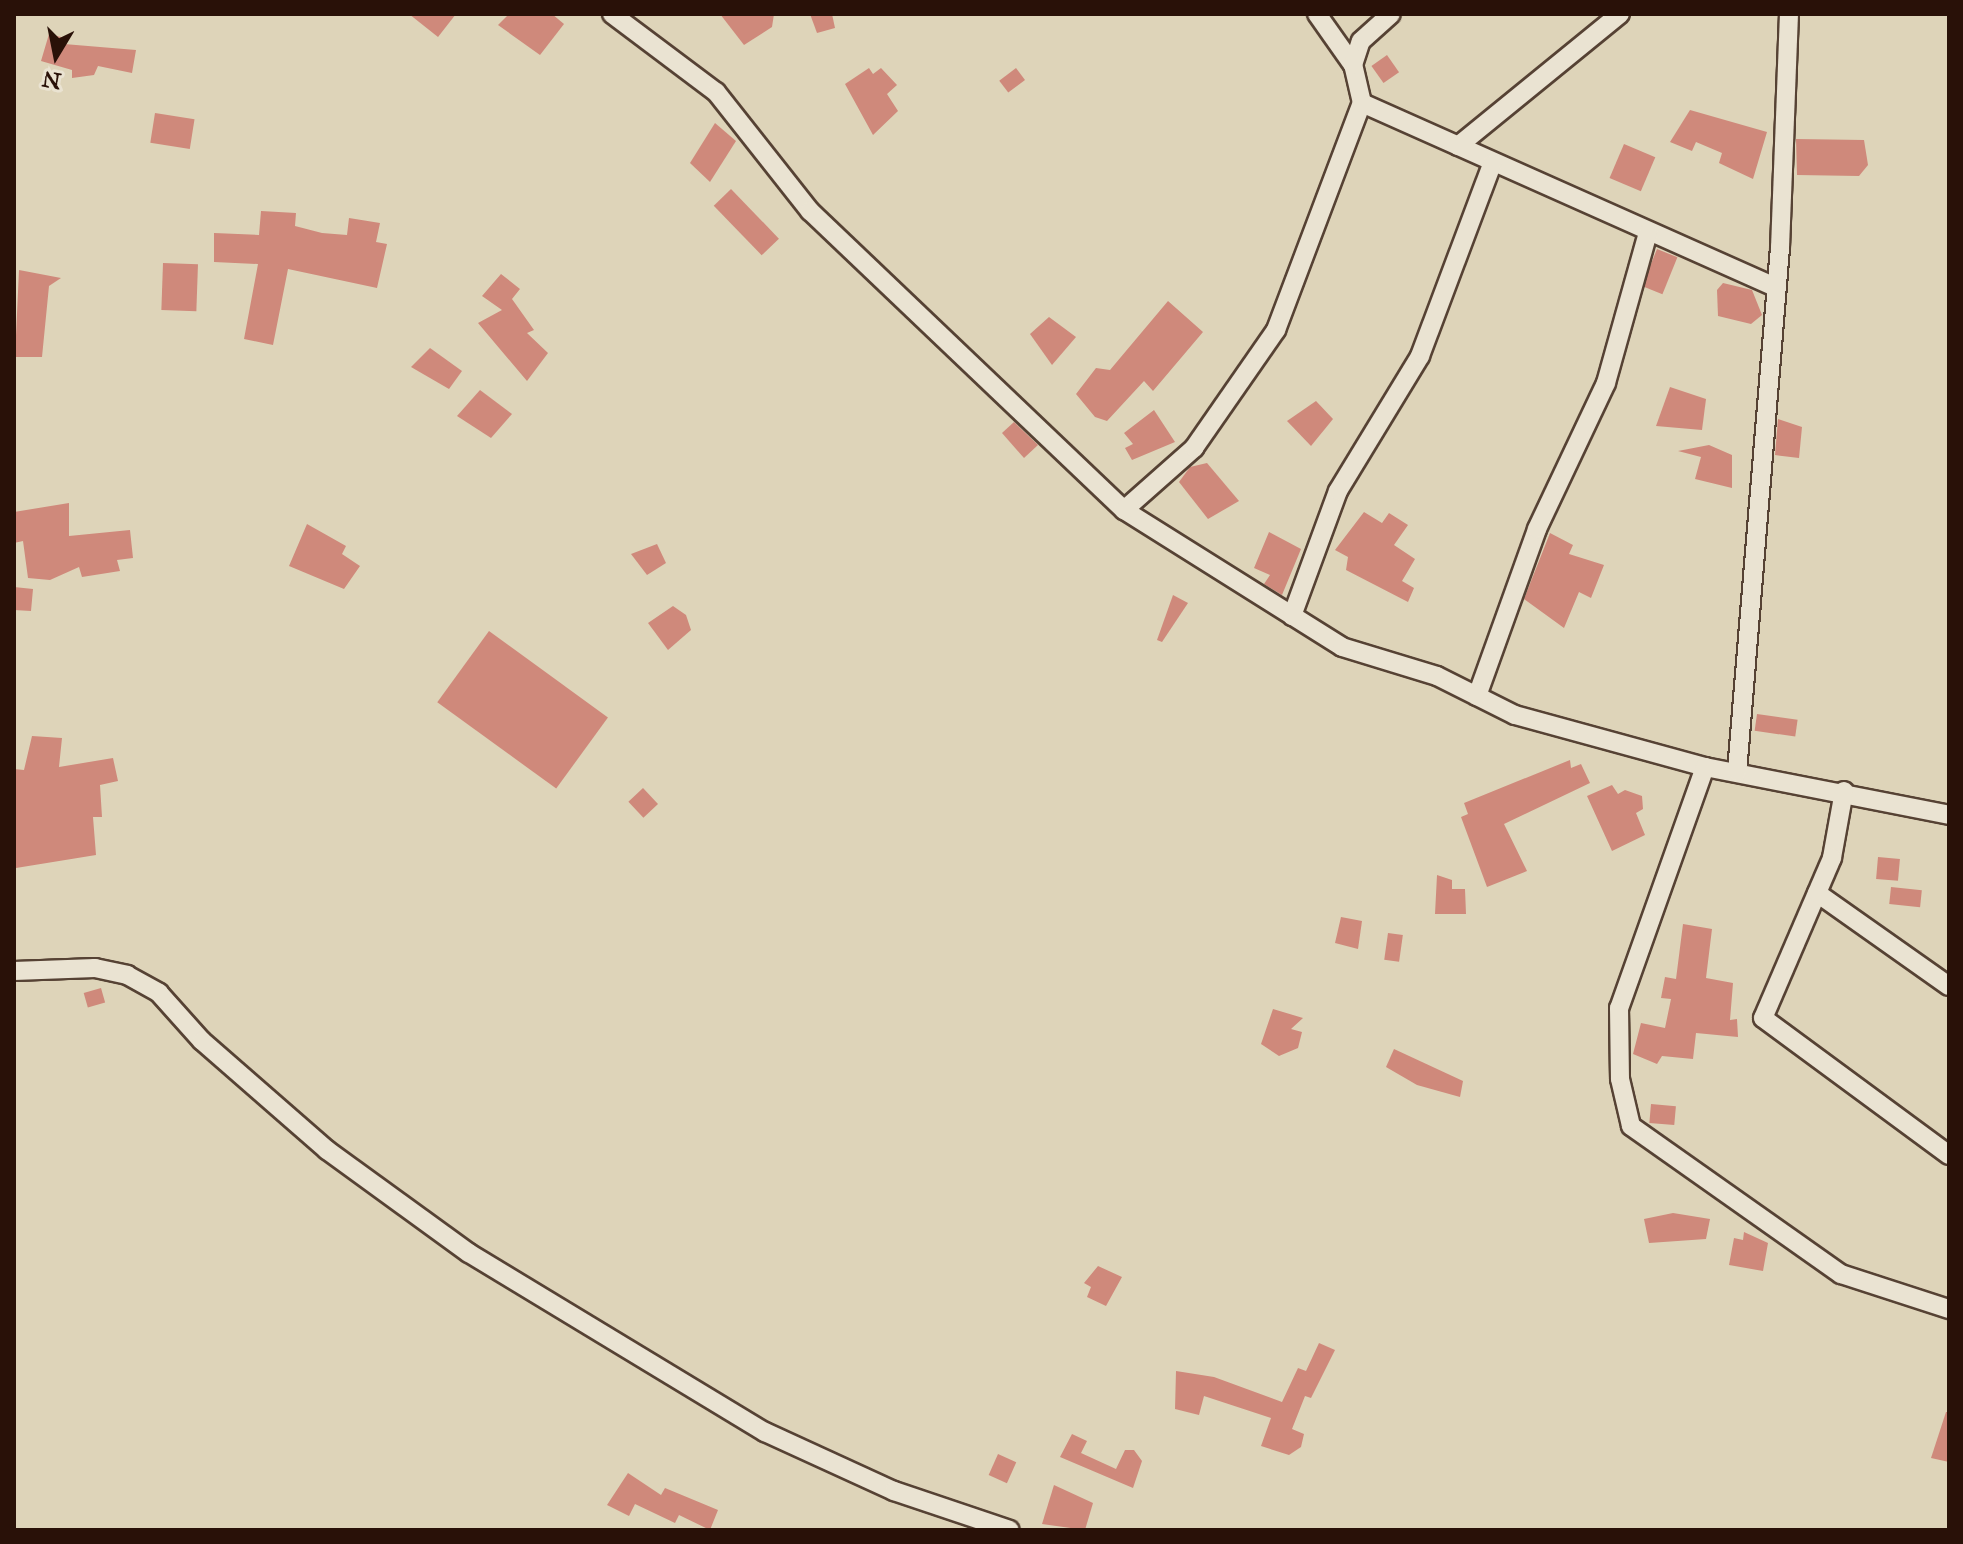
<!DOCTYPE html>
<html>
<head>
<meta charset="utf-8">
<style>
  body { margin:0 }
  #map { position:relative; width:1963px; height:1544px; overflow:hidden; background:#ded4b9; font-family:"IM FELL Great Primer",serif }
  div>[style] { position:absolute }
  .building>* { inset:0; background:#cf897b; transform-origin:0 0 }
  .roads { filter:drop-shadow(2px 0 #564234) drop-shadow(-2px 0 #564234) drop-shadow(0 2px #564234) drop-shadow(0 -2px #564234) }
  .minor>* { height:18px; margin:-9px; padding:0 9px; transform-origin:9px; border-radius:9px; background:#eae3d2 }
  span { translate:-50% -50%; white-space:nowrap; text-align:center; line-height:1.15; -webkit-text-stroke:7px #eae3d2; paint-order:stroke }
  .frame { position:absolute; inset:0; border:16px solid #291108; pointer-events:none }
  .north { position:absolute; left:16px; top:16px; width:80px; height:80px; -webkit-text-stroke:6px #eae3d2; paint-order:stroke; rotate:190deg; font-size:22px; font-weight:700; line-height:32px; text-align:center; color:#291108 }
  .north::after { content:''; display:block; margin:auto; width:28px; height:36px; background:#291108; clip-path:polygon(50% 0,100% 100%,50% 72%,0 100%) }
</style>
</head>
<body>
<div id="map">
  <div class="building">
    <div style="clip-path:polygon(409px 14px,456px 14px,438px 37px)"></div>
    <div style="clip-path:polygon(509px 14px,552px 14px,564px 24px,540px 55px,498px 25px)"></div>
    <div style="clip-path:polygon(720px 14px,774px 14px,772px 27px,744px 45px)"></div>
    <div style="clip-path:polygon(810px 14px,832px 14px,835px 28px,817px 33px)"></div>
    <div style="clip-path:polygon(49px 34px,65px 38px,64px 44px,136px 50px,132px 73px,98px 66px,94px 75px,72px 78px,72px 70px,41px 61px)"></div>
    <div style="left:1387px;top:55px;width:21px;height:19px;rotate:55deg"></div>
    <div style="clip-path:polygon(869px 68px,873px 74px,881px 68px,897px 85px,887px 94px,898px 111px,873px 135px,845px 84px)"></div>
    <div style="left:1016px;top:68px;width:15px;height:21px;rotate:53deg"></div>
    <div style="clip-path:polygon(1690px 110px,1767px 132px,1753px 179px,1719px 163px,1722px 153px,1696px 142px,1692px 151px,1670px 142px)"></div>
    <div style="left:155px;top:113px;width:40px;height:30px;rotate:9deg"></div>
    <div style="clip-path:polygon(715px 123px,736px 141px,710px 182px,690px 163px)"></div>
    <div style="clip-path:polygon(1796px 139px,1864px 140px,1868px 165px,1859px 176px,1797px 175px)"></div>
    <div style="left:1624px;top:144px;width:34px;height:37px;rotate:23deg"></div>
    <div style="left:731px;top:189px;width:69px;height:24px;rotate:46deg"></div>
    <div style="clip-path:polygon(261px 211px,296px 213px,295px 226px,322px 233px,347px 235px,349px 218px,380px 223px,376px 242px,387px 244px,377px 288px,288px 269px,273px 345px,244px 339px,258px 264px,214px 262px,214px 233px,259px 235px)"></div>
    <div style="left:1657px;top:249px;width:22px;height:40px;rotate:22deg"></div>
    <div style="left:163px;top:263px;width:35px;height:47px;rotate:2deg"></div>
    <div style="clip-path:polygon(19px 270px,61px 278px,49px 286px,42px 357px,15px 357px)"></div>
    <div style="clip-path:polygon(501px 274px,520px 289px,512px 299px,534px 330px,527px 333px,548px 353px,527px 381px,478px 323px,502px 310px,482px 296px)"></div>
    <div style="clip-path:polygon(1723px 283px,1752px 290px,1762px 315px,1751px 324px,1718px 316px,1717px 290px)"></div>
    <div style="clip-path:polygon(1168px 301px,1203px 332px,1153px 391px,1144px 381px,1107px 421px,1095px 417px,1076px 394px,1096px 368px,1110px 370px)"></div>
    <div style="clip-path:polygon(1049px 317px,1076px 337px,1052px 365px,1030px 334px)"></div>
    <div style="clip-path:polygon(430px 348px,462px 371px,449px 389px,411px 367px)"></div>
    <div style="clip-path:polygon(1670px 387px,1706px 399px,1702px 430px,1656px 426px)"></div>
    <div style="clip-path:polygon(480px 390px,512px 414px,491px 438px,457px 416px)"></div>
    <div style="clip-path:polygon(1316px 401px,1333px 419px,1311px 446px,1287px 421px)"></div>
    <div style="clip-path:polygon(1154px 410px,1175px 442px,1132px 460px,1125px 448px,1133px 444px,1124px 433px)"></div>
    <div style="clip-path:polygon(1778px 419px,1802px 427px,1799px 458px,1775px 455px)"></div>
    <div style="clip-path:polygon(1014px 422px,1038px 445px,1024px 458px,1002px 433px)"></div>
    <div style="clip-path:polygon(1709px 445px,1732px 455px,1732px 488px,1695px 479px,1701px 457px,1678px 451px)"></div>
    <div style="clip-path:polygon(1207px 463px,1239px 501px,1208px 519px,1179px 482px,1190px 467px)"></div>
    <div style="clip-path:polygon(69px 503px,69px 536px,130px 530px,133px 558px,117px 560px,120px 571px,82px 577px,79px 567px,50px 580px,28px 578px,23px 541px,14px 543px,14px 512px)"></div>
    <div style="clip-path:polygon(1364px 512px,1382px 523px,1389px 513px,1408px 525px,1394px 545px,1415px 559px,1402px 581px,1414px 588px,1408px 602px,1346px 570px,1348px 557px,1335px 550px)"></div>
    <div style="clip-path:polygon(307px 524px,346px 546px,342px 554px,360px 566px,344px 589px,289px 566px)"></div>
    <div style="clip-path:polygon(1269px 532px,1301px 549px,1282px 595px,1264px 584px,1270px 575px,1254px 568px)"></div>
    <div style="clip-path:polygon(1550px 533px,1573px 545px,1569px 554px,1604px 565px,1591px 598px,1579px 592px,1564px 628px,1524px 599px)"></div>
    <div style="clip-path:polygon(657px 544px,666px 563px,647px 575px,631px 554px)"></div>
    <div style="clip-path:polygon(14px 587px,33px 589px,31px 611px,14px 610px)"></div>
    <div style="clip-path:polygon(1173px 595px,1188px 603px,1162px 642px,1157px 640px)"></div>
    <div style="clip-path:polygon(673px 606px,686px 615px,691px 630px,668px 650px,648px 623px)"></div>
    <div style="left:489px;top:631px;width:147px;height:88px;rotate:36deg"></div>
    <div style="left:1757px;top:714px;width:41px;height:17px;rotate:8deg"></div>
    <div style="clip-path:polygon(32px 736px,62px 738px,59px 767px,113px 758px,118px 781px,100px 785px,102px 817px,93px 817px,96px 855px,16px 868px,14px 769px,24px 770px)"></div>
    <div style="clip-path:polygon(1570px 760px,1571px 768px,1581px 764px,1590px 783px,1504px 824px,1527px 871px,1487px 887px,1461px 817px,1468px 814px,1464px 803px)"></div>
    <div style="clip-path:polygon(1612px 785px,1618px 794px,1625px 790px,1642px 796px,1643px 809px,1636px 813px,1645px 835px,1612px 851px,1587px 796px)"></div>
    <div style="left:643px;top:788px;width:22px;height:20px;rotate:47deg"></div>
    <div style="left:1878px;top:857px;width:22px;height:22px;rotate:5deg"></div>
    <div style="clip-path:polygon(1437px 875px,1452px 880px,1452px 889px,1465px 889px,1466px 914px,1435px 914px)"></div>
    <div style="left:1891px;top:887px;width:31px;height:17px;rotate:6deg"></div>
    <div style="clip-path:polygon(1341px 917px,1362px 921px,1358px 949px,1335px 943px)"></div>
    <div style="clip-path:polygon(1683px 924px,1712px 929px,1706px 978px,1733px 983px,1730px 1020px,1737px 1019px,1738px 1037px,1696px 1033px,1693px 1059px,1662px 1056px,1657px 1064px,1633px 1054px,1641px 1023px,1665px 1028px,1671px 999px,1661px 998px,1665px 977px,1676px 979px)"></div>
    <div style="left:1388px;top:933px;width:15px;height:27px;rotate:8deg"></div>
    <div style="left:101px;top:988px;width:15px;height:18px;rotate:74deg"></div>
    <div style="clip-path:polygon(1273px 1009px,1303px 1018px,1291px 1029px,1302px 1032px,1298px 1048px,1279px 1056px,1261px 1044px)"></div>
    <div style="clip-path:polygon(1394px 1049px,1463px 1081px,1460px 1097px,1417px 1085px,1386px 1067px)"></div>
    <div style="left:1651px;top:1104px;width:25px;height:19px;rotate:5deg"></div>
    <div style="clip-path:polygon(1673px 1213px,1710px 1219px,1706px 1239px,1649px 1243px,1644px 1219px)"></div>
    <div style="clip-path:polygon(1744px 1232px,1768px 1243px,1763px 1271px,1729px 1265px,1734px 1238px,1743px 1240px)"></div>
    <div style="clip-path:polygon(1098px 1266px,1122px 1277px,1106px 1306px,1087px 1297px,1091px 1287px,1084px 1283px)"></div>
    <div style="clip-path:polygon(1319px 1343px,1335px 1350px,1311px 1398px,1305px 1396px,1292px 1429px,1304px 1434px,1301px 1447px,1289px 1455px,1261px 1446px,1271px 1418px,1204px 1396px,1199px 1415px,1175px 1409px,1176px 1371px,1214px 1377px,1282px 1402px,1298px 1368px,1306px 1371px)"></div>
    <div style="clip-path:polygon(1946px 1412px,1949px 1412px,1949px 1462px,1931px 1458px)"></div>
    <div style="clip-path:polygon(1072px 1434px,1087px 1441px,1081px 1453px,1116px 1469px,1125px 1450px,1134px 1450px,1142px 1461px,1133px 1488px,1060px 1457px)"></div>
    <div style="left:998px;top:1454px;width:20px;height:23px;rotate:24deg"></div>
    <div style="clip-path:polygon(628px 1473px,661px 1495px,665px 1488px,718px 1510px,710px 1530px,679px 1515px,675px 1523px,635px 1504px,629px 1516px,607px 1505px)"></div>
    <div style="clip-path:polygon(1054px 1485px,1093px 1503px,1085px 1530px,1042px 1524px)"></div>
  </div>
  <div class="roads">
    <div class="minor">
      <div style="left:612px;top:14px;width:130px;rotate:36.9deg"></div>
      <div style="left:716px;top:92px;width:152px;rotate:51.7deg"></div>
      <div style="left:810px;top:211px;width:434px;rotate:43.6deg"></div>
      <div style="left:1124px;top:510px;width:257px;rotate:32.1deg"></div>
      <div style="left:1342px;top:647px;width:99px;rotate:17deg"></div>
      <div style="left:1437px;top:676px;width:87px;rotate:26.6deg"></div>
      <div style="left:1515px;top:715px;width:197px;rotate:15.3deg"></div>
      <div style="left:1705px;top:767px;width:249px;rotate:11.1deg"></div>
      <div style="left:1317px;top:14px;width:62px;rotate:54.8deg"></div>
      <div style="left:1362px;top:103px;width:454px;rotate:24deg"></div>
      <div style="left:1458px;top:146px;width:209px;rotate:-39.2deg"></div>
      <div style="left:1124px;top:510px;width:94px;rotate:-41.5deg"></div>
      <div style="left:1194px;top:448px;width:144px;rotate:-55.2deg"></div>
      <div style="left:1276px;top:330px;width:243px;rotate:-69.3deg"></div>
      <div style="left:1362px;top:103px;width:39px;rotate:-103deg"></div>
      <div style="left:1353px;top:65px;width:25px;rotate:-72deg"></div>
      <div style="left:1361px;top:41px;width:40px;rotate:-42deg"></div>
      <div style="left:1292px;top:616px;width:133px;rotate:-69.8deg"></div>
      <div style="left:1338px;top:491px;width:158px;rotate:-58.7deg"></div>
      <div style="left:1420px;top:356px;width:205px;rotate:-69.4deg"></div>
      <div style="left:1477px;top:696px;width:177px;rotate:-70.2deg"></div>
      <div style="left:1537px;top:529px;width:161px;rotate:-64.7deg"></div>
      <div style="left:1606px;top:383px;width:156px;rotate:-74.4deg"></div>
      <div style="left:1705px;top:767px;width:256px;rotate:109.6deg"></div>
      <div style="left:1619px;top:1008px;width:71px;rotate:89.2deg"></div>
      <div style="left:1620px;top:1079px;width:48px;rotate:76.8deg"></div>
      <div style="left:1631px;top:1126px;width:257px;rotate:35.2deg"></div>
      <div style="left:1841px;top:1274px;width:114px;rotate:18deg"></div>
      <div style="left:1737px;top:772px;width:526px;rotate:-85.31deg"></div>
      <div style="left:1780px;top:248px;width:234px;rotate:-87.8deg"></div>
      <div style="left:1844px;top:791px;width:68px;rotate:100.2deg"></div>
      <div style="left:1832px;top:858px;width:174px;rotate:113.3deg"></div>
      <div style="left:1763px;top:1018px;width:231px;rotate:36.4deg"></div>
      <div style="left:1817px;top:893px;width:161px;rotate:35.2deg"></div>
      <div style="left:14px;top:971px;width:81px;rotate:-2.1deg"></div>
      <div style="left:95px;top:968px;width:33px;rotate:12deg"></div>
      <div style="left:127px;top:975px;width:37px;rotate:29deg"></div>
      <div style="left:159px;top:993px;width:64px;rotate:48.1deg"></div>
      <div style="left:202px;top:1041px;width:166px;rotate:41.1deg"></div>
      <div style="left:327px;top:1150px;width:175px;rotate:36deg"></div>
      <div style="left:469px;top:1253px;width:346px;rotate:31.2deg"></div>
      <div style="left:765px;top:1432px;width:142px;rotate:24.6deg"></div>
      <div style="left:894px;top:1491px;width:122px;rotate:18.6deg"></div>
    </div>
  </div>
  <div class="frame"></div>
  <div class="north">N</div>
</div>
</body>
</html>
